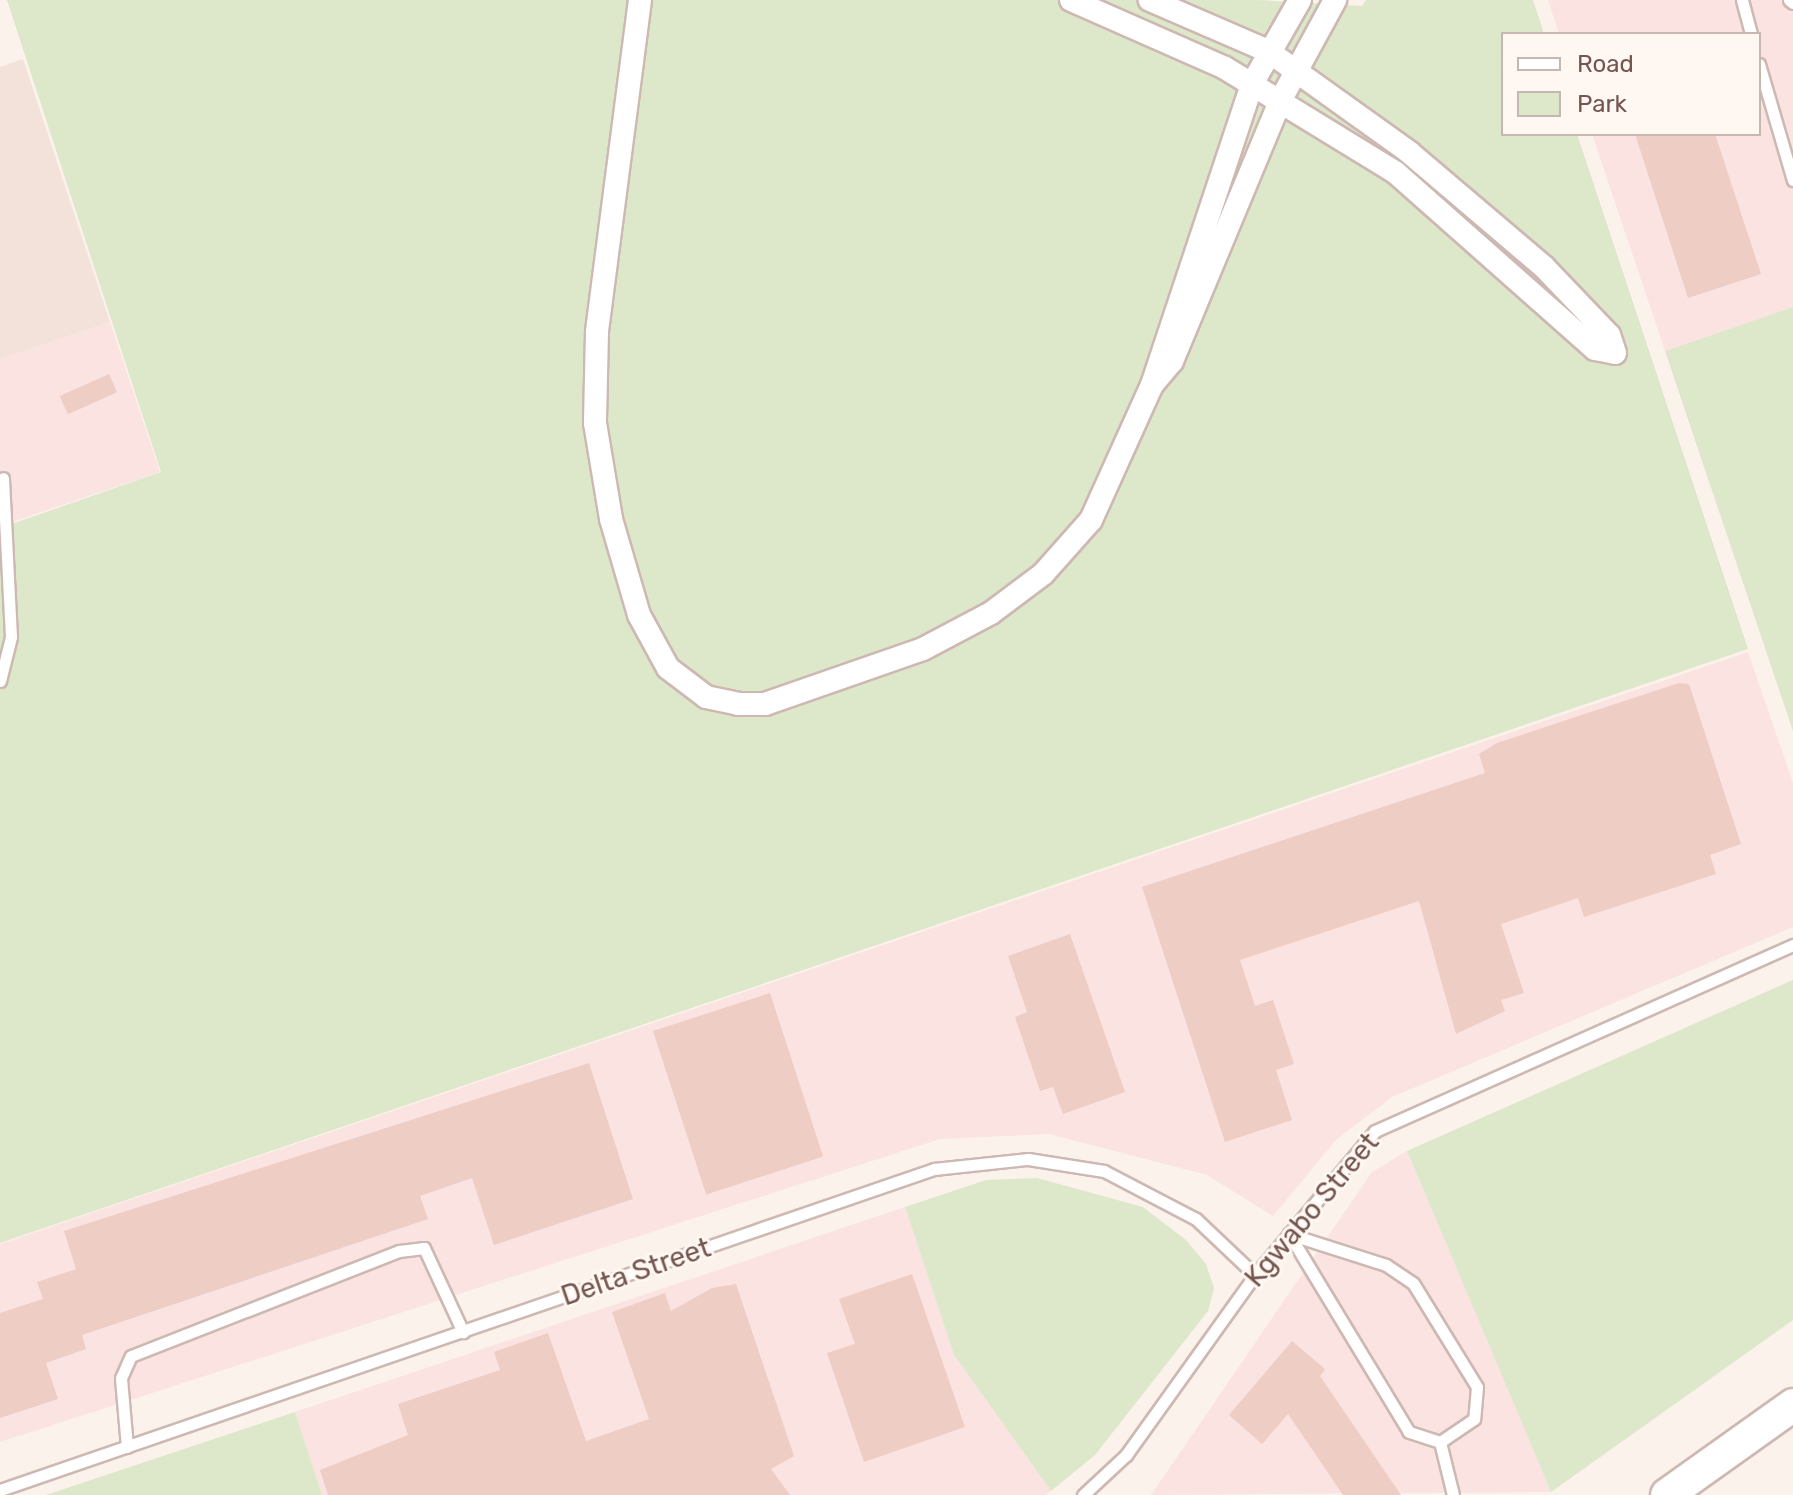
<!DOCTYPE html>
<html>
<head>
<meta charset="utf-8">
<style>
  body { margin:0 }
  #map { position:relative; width:1793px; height:1495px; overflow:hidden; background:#fbf2eb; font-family:Rubik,sans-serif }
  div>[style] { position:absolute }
  .residential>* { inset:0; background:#f2e2da }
  .commercial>* { inset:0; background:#fae3e0 }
  .green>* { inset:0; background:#dde8ca }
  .building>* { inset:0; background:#eecdc5; transform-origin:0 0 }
  .roads { filter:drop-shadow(2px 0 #cdb8b2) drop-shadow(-2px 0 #cdb8b2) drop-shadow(0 2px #cdb8b2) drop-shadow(0 -2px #cdb8b2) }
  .lane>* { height:11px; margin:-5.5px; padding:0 5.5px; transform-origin:5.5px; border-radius:5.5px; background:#fff }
  .street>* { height:22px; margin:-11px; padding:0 11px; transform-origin:11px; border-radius:11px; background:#fff }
  .secondary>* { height:32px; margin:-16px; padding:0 16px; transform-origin:16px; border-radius:16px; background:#fff }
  span { translate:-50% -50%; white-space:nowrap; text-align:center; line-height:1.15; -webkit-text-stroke:6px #fef7f2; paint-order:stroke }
  .street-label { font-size:28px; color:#745650 }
  .legend { position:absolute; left:1501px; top:32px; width:260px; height:104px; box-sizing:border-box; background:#fef7f2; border:2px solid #c7b7b1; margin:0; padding:10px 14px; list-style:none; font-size:24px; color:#745650 }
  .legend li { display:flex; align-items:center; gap:16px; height:40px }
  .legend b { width:40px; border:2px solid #c7b7b1 }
</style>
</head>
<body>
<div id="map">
  <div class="residential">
    <div style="clip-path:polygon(23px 59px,110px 322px,0 359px,0 67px)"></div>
  </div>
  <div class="commercial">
    <div style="clip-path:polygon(1548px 0,1793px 0,1793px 307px,1665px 351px,1592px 134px,1759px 134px,1759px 34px,1559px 34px)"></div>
    <div style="clip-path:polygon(110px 322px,160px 472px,0 526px,0 359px)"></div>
    <div style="clip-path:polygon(1748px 652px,1793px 783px,1793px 927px,1392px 1097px,1336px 1140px,1273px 1216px,1207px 1175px,1049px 1134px,940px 1139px,0 1442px,0 1244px)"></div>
    <div style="clip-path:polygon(1407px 1151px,1551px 1492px,1151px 1495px,1372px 1172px)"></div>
    <div style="clip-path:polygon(905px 1207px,954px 1355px,1051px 1491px,1046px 1495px,322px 1495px,295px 1412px)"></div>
  </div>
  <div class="green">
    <div style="clip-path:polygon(7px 0,1257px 0,1362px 6px,1366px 0,1533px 0,1544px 34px,1503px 34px,1503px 134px,1577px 134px,1748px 649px,0 1243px,0 528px,161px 472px)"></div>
    <div style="clip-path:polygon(1793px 307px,1793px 731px,1665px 351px)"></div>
    <div style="clip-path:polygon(1793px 980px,1793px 1320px,1551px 1492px,1407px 1151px)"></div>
    <div style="clip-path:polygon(1037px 1178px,1143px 1207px,1186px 1240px,1206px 1264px,1214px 1288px,1208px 1311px,1095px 1455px,1051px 1491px,954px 1355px,905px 1207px,986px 1180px)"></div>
    <div style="clip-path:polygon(295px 1412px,322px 1495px,46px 1495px)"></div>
  </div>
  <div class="building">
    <div style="clip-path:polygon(1635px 134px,1715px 134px,1761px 274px,1688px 298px)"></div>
    <div style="left:109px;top:374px;width:20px;height:54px;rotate:66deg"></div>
    <div style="clip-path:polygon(1679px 683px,1689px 684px,1741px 844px,1710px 855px,1716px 874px,1584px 917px,1578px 898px,1501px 924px,1524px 993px,1501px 1000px,1505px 1011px,1456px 1034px,1419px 901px,1240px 960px,1255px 1006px,1273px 1000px,1294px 1064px,1276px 1070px,1292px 1120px,1225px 1142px,1142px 887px,1485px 773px,1479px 754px,1497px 743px)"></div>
    <div style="clip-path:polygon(1070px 934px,1125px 1092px,1063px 1114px,1053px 1087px,1040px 1091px,1015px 1017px,1027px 1012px,1008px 956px)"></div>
    <div style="left:770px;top:993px;width:172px;height:123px;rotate:72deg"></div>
    <div style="clip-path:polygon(589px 1063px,633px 1199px,494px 1245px,472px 1178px,420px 1196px,428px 1219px,82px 1335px,86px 1349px,46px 1363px,58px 1399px,0 1418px,0 1313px,43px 1299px,37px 1282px,76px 1269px,64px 1231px)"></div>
    <div style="clip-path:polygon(912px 1274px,965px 1427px,864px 1462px,827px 1353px,855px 1344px,839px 1299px)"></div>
    <div style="clip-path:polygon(736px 1284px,794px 1456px,771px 1469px,790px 1495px,328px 1495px,320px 1470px,408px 1435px,398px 1404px,500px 1370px,494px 1352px,548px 1333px,586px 1441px,649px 1419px,612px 1312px,665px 1293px,671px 1311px,712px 1288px)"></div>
    <div style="clip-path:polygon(1292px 1341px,1325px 1369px,1320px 1376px,1401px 1495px,1343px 1495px,1288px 1414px,1262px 1444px,1229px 1415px)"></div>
  </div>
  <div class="roads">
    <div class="lane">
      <div style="left:1742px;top:0;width:35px;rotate:75deg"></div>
      <div style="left:1789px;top:0;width:5px;rotate:37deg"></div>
      <div style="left:1759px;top:64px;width:121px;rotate:73.7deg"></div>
      <div style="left:0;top:681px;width:45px;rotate:-76deg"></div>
      <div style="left:11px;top:637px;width:159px;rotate:-92.9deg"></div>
      <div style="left:1289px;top:1234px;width:102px;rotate:17.7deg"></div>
      <div style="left:1386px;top:1265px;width:32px;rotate:34deg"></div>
      <div style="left:1413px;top:1283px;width:122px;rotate:58.4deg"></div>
      <div style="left:1477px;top:1387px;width:32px;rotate:95deg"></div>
      <div style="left:1474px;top:1419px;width:41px;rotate:145.9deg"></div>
      <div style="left:1440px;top:1442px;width:33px;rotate:-162deg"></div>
      <div style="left:1409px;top:1432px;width:232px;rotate:-121.2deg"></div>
      <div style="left:1440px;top:1442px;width:55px;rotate:76.2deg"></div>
      <div style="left:127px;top:1447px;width:69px;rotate:-95deg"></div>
      <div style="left:121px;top:1378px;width:24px;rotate:-66deg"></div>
      <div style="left:131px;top:1356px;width:288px;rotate:-21.4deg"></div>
      <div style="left:399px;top:1251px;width:25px;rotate:-7deg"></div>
      <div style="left:424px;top:1248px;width:93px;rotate:65.1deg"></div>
      <div style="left:0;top:1490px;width:988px;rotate:-18.97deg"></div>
      <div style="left:934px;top:1169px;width:95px;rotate:-6.1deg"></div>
      <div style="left:1028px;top:1159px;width:77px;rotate:9deg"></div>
      <div style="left:1104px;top:1171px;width:104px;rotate:27.6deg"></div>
      <div style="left:1196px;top:1219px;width:81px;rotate:43.5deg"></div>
      <div style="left:1083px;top:1495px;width:59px;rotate:-42.9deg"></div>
      <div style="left:1126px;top:1455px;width:221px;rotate:-54.4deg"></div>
      <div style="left:1255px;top:1275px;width:187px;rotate:-50.2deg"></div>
      <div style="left:1375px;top:1131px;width:458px;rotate:-24deg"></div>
    </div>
    <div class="street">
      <div style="left:640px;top:0;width:335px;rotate:97.4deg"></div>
      <div style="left:597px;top:332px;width:91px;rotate:91.3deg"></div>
      <div style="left:595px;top:423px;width:97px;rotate:80.5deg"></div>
      <div style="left:611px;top:519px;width:100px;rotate:73.7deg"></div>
      <div style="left:639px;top:615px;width:60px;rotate:61.3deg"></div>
      <div style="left:668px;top:668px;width:48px;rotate:37.3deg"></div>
      <div style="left:706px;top:697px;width:33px;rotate:12deg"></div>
      <div style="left:738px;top:704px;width:27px"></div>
      <div style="left:765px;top:704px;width:167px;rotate:-19.2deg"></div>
      <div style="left:923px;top:649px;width:77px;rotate:-27.9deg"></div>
      <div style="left:991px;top:613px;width:65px;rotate:-36.9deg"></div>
      <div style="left:1043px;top:574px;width:72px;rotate:-48.4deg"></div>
      <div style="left:1091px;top:520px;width:148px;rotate:-65.7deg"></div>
      <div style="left:1152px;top:385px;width:317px;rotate:-71.6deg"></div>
      <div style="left:1252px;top:84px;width:97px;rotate:-60.3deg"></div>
      <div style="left:1071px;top:0;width:168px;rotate:23.8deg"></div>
      <div style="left:1225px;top:68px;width:199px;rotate:31.5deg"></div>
      <div style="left:1395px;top:172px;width:267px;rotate:41.5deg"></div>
      <div style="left:1595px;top:349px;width:20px;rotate:11deg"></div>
      <div style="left:1615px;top:353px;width:19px;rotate:-108deg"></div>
      <div style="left:1609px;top:335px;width:94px;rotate:-133.7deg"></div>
      <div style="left:1544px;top:267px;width:177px;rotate:-139.6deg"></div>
      <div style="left:1409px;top:152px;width:173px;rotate:-144.4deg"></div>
      <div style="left:1268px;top:51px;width:129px;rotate:-156.6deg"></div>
      <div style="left:1152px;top:385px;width:31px;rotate:-50deg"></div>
      <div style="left:1172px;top:361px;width:282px;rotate:-67.4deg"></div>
      <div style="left:1280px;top:101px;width:115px;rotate:-61.4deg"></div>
    </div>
    <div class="secondary">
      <div style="left:1667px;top:1495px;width:155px;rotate:-35.5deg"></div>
    </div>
  </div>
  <div class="street-label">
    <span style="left:1312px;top:1210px;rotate:-50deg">Kgwabo Street</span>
    <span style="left:636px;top:1272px;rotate:-19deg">Delta Street</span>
  </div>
  <ul class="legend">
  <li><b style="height:10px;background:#fff"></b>Road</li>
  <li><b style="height:22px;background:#dde8ca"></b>Park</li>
  </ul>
</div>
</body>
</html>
